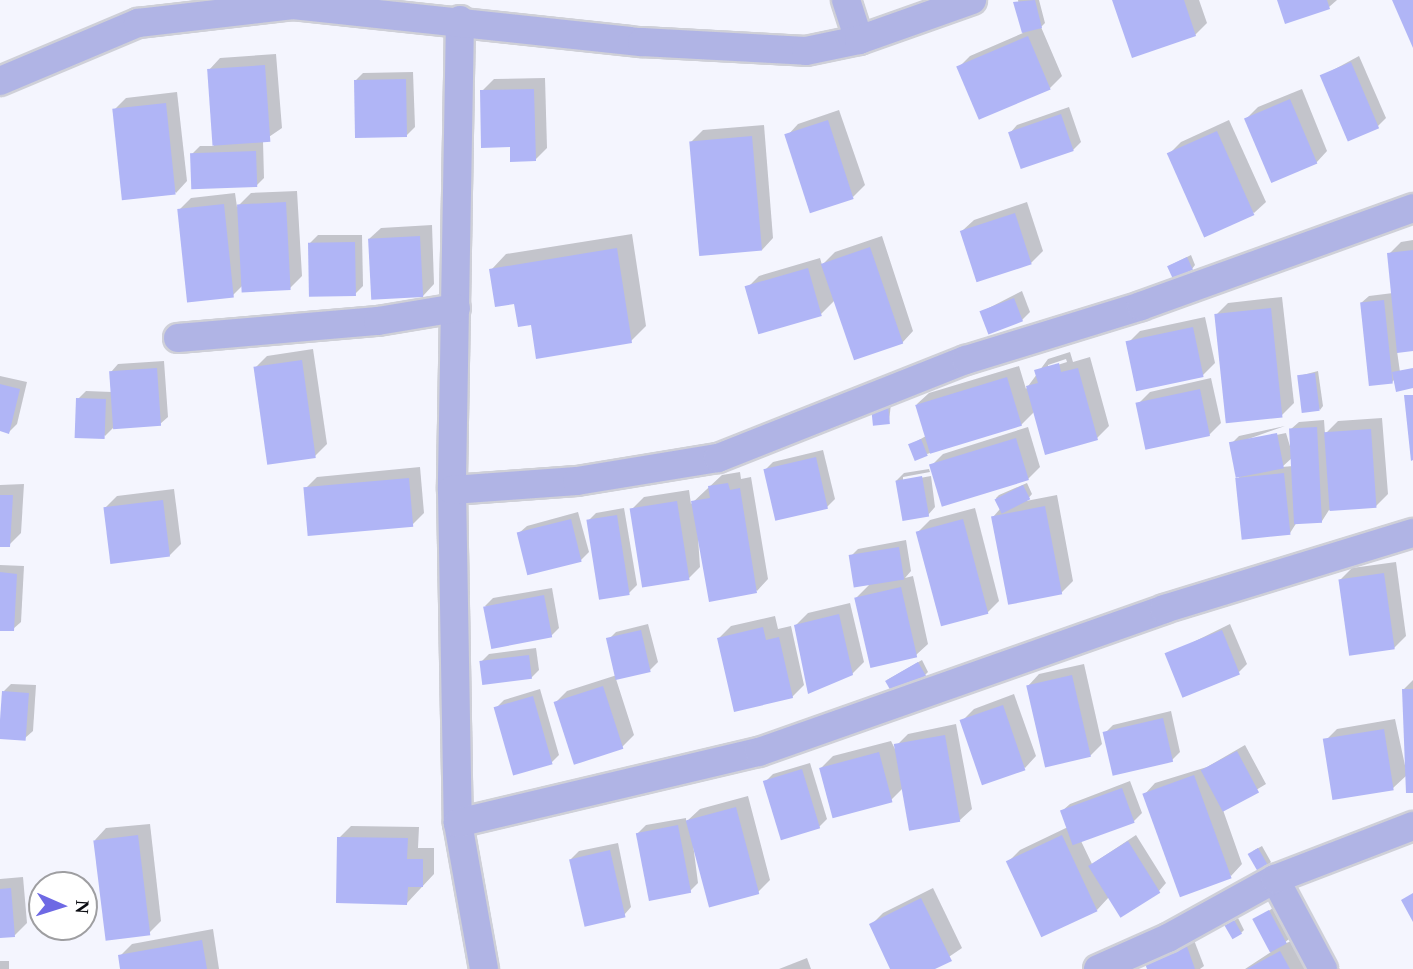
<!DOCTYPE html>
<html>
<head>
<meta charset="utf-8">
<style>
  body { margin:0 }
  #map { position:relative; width:1413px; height:969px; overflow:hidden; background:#f4f5fe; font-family:"Times New Roman",serif }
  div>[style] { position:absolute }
  .shadow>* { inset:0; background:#0003; transform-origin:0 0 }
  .building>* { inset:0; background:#b0b5f6; transform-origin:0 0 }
  .roads { filter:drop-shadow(2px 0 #cfd0d8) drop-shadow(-2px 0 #cfd0d8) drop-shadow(0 2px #cfd0d8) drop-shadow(0 -2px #cfd0d8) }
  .minor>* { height:28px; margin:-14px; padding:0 14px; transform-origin:14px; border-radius:14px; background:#b0b4e5 }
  span { translate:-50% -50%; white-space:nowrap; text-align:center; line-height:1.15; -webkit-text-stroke:6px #fff; paint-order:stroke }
  .north { position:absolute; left:28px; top:871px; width:70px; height:70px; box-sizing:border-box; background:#fff; border:2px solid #9e9ea1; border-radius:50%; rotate:93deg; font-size:19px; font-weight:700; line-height:28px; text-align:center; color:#0c0d13 }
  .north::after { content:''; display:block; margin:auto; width:24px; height:32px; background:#6e69e4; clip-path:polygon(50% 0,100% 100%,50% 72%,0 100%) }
</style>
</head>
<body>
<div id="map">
  <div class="shadow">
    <div style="clip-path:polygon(1018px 0,1039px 0,1045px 23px,1041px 27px,1062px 76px,1050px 88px,958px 68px,970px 56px,1023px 33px)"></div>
    <div style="clip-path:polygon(1114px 0,1199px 0,1207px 23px,1195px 35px)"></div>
    <div style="clip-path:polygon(1279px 0,1337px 0,1329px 7px)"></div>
    <div style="clip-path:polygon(276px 54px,282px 128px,263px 141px,264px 178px,256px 186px,192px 154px,200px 146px,214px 146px,209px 70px,220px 58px)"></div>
    <div style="clip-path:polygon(1359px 56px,1386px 118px,1378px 126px,1322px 76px)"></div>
    <div style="clip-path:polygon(413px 72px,415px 127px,407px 135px,355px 81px,363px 73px)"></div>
    <div style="clip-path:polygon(545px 78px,547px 148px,535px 160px,511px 145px,482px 91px,494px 79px)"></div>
    <div style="clip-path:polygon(1302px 89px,1327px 151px,1316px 163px,1246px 119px,1258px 107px)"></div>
    <div style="clip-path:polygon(177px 92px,187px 181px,176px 193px,114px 110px,126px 98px)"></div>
    <div style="clip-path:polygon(1069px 107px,1081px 142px,1073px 150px,1010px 133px,1017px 125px)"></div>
    <div style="clip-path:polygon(839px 110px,865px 185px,853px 197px,787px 136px,798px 124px)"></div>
    <div style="clip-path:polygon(1229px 120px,1266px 202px,1254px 213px,1169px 154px,1181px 142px)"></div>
    <div style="clip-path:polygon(764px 125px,773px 238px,762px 250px,691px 142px,703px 130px)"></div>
    <div style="clip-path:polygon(297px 191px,302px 276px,290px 288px,243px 285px,233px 295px,179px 210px,191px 198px,235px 193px,237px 207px,251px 193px)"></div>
    <div style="clip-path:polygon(1027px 202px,1043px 251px,1031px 263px,962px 231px,974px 220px)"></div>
    <div style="clip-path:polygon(432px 225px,434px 284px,423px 296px,369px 239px,381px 228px)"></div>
    <div style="clip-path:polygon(632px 234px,646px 326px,631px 341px,532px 323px,491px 270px,506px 254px)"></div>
    <div style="clip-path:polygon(318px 235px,362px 235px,363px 286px,355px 294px,310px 243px)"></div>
    <div style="clip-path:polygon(882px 236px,913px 331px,902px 343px,835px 300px,821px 314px,747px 288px,759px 276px,820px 258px,822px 265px,835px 252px)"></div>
    <div style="clip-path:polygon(1413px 240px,1413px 350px,1397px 351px,1400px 372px,1413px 369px,1413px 386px,1395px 379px,1392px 382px,1361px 303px,1369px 296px,1393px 293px,1389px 254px,1401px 242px)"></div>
    <div style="clip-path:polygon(1191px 255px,1195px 265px,1192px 269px,1169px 266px)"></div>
    <div style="clip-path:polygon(1022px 291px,1030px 312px,1022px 320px,981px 312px)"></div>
    <div style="clip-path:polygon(1282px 297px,1294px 403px,1282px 415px,1216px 315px,1228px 303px)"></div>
    <div style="clip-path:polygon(1205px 317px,1215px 363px,1203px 375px,1128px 343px,1140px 331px)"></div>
    <div style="clip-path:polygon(313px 349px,327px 444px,315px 456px,255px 368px,267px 356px)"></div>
    <div style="clip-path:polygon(evenodd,1070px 352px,1073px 362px,1090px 357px,1109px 426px,1097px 438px,1035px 411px,1021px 425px,927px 454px,910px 445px,926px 436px,917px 404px,929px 393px,1019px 366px,1026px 389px,1048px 359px,1070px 352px,1066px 359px,1067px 362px,1048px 368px,1048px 365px,1066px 359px)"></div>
    <div style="clip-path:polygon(164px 361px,168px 417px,160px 424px,113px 428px,105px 436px,78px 399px,86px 391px,112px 392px,111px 372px,118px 364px)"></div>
    <div style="clip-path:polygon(1318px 371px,1323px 406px,1320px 410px,1299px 376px)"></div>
    <div style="clip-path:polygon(0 376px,27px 382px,17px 424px,9px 432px,0 430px)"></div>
    <div style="clip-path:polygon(1211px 378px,1221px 423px,1209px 435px,1138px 404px,1150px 392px)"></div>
    <div style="clip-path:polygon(891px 403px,889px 422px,872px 409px)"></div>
    <div style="clip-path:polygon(evenodd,1382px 418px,1388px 494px,1376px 506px,1329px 510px,1322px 521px,1297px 522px,1290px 533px,1237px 479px,1242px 475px,1231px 444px,1239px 436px,1285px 426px,1237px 443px,1286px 433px,1292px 453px,1291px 429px,1299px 422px,1324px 420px,1325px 434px,1338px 421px,1382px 418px,1293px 457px,1293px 466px,1282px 467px,1293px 457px)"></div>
    <div style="clip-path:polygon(1028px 427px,1040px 467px,1028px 479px,931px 466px,943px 454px)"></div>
    <div style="clip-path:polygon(823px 450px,835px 499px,827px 507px,765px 470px,773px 462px)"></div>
    <div style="clip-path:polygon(420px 467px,424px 513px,412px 525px,305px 489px,317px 477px)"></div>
    <div style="clip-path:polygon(929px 469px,930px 472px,903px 477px,903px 481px,931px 476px,935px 507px,928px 515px,896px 481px,904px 473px)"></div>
    <div style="clip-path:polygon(740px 472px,741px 479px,751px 477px,768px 579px,757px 591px,697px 523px,700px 567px,688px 579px,632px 509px,644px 497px,689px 490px,691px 504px,722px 475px)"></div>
    <div style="clip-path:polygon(1027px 483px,1032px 494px,1026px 501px,1057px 495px,1073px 581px,1061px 593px,993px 517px,1000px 509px,996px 498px,999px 495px)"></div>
    <div style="clip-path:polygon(24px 484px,21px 533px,9px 545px,0 545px,0 485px)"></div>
    <div style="clip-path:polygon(174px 489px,181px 544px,169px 556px,105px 508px,117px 496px)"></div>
    <div style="clip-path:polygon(624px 508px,637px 585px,629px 593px,588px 521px,596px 513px)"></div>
    <div style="clip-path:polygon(975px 508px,999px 601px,987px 613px,918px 532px,930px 520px)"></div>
    <div style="clip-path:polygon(578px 512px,589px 552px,581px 560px,519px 533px,527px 526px)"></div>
    <div style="clip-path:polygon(906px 540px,911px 571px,905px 578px,913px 576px,928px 644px,916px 655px,856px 598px,869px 585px,850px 557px,858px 549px)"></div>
    <div style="clip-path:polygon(1396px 562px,1406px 636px,1394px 648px,1340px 580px,1352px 568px)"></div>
    <div style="clip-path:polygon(0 565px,24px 566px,21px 622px,13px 629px,0 629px)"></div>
    <div style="clip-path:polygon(552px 588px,559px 628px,551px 636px,485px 606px,493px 598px)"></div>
    <div style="clip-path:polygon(850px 603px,864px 662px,852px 674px,796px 625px,808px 613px)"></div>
    <div style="clip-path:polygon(775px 616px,778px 629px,791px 626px,804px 685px,792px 697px,719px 638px,731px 626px)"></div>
    <div style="clip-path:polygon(648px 624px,658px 662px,650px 670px,616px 679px,634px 735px,622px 747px,555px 703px,567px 691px,617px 675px,608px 640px,616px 632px)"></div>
    <div style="clip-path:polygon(1230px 624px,1247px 664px,1239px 672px,1167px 655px)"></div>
    <div style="clip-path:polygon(536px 648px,539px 670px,531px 678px,481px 662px,489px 654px)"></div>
    <div style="clip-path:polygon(922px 660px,928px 672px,925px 675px,887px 680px)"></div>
    <div style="clip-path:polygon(1084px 664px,1102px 744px,1090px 756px,1028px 686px,1039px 674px)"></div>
    <div style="clip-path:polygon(1413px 680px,1413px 791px,1407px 775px,1393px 788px,1325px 741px,1337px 729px,1395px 719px,1406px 770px,1403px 690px)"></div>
    <div style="clip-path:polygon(11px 684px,36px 685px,33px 731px,25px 738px,4px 691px)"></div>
    <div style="clip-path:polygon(540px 689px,559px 755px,551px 763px,496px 708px,504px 700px)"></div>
    <div style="clip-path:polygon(1014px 694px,1036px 756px,1025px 768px,962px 721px,974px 709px)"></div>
    <div style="clip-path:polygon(1171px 711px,1180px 752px,1172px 760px,1105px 733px,1113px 725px)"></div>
    <div style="clip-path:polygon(956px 724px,972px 809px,960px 820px,904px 787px,891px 800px,821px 768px,833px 756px,891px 741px,898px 755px,896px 746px,908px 734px)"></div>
    <div style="clip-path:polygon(1245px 745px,1266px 784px,1223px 810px,1242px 864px,1231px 876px,1144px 795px,1155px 783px,1207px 767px)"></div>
    <div style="clip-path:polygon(810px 763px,827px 819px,819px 827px,765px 782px,773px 774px)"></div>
    <div style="clip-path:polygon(1130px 781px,1142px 813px,1134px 821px,1081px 841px,1092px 864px,1136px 835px,1166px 883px,1159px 891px,1109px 897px,1097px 910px,1008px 862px,1020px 850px,1068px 827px,1062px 811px,1070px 804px)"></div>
    <div style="clip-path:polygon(748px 796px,770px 880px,758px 892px,692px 836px,698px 883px,690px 891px,638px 833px,646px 825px,686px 818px,686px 822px,700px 809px)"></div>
    <div style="clip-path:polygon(150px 824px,161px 921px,149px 933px,95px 840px,106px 828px)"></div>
    <div style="clip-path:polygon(351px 826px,419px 827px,418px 848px,434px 848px,434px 874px,407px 903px,339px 838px)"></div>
    <div style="clip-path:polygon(618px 843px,631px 907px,624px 915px,571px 859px,579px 851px)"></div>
    <div style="clip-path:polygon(1262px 846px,1271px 862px,1268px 865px,1253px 851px)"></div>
    <div style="clip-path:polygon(23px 877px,27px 923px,15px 935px,0 936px,0 879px)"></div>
    <div style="clip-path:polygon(933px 888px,962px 948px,931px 969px,892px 969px,871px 925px,883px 913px)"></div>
    <div style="clip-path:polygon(1273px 908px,1289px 939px,1283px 944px,1292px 941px,1308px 969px,1245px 969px,1271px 952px,1254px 920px)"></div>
    <div style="clip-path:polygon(1238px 918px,1244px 930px,1241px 933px,1226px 926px)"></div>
    <div style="clip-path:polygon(213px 929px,219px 969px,122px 969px,120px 956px,132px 944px)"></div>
    <div style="clip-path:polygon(1192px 935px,1204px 966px,1200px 969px,1149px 969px)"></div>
    <div style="clip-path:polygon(807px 958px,811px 969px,779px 969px)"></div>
    <div style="left:0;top:961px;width:9px;height:8px"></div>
  </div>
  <div class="building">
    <div style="clip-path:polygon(1035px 0,1042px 28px,1022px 33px,1013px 2px)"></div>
    <div style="clip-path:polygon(1112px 0,1184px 0,1196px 36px,1132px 58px)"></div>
    <div style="clip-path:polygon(1277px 0,1327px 0,1330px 9px,1285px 24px)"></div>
    <div style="clip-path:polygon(1392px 0,1413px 0,1413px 48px)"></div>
    <div style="left:1028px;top:36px;width:58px;height:78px;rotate:67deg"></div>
    <div style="left:1351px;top:62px;width:72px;height:34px;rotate:67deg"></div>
    <div style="left:265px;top:65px;width:77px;height:58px;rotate:86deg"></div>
    <div style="left:406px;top:79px;width:58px;height:52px;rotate:89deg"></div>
    <div style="clip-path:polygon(534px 89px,536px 161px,510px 162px,510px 147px,481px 148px,480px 90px)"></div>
    <div style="left:1290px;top:99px;width:70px;height:50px;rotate:67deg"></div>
    <div style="left:166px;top:103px;width:92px;height:54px;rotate:84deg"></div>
    <div style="left:1061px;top:114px;width:39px;height:56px;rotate:71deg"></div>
    <div style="left:828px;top:120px;width:83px;height:46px;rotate:72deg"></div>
    <div style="left:1217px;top:131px;width:92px;height:55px;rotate:66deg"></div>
    <div style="left:752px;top:136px;width:115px;height:63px;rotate:85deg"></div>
    <div style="left:256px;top:151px;width:36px;height:66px;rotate:88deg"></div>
    <div style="left:286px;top:202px;width:88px;height:49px;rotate:87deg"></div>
    <div style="left:224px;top:204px;width:94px;height:47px;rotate:84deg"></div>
    <div style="left:1015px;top:213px;width:54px;height:58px;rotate:72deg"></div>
    <div style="left:420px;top:236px;width:61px;height:52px;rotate:87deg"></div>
    <div style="left:355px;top:242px;width:54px;height:47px;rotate:89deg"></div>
    <div style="left:870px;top:247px;width:102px;height:52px;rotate:71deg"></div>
    <div style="clip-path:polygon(617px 248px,632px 343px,536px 359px,531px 325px,518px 327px,514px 304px,495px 307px,489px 269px)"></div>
    <div style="clip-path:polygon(1413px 250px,1413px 351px,1397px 353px,1387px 253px)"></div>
    <div style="left:1187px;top:257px;width:14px;height:22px;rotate:65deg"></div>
    <div style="left:808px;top:268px;width:50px;height:66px;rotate:74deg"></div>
    <div style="left:1014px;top:298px;width:25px;height:37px;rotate:69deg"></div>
    <div style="left:1384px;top:300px;width:84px;height:24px;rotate:84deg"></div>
    <div style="left:1271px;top:308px;width:110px;height:57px;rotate:84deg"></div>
    <div style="left:1193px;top:327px;width:51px;height:69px;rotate:78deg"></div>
    <div style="left:302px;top:360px;width:99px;height:49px;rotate:82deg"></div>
    <div style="clip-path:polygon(1059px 363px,1061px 372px,1078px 368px,1098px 440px,1045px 455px,1026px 386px,1038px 383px,1034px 370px)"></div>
    <div style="left:157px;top:368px;width:58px;height:48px;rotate:86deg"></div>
    <div style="clip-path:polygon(1413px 368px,1413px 388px,1396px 392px,1392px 372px)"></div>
    <div style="left:1315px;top:373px;width:38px;height:18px;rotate:83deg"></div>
    <div style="left:1007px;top:377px;width:51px;height:96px;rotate:73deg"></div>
    <div style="clip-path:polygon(0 384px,20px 389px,9px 434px,0 431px)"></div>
    <div style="left:1200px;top:389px;width:48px;height:66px;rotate:78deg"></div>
    <div style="clip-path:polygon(1404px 395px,1413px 395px,1413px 460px,1411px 461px)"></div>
    <div style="left:76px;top:398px;width:30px;height:40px;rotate:2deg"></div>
    <div style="left:888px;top:406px;width:18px;height:17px;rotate:84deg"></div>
    <div style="left:1317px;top:427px;width:96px;height:28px;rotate:87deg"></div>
    <div style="left:1371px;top:429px;width:79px;height:47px;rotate:86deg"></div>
    <div style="left:1277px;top:433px;width:36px;height:49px;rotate:79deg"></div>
    <div style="left:1016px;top:438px;width:44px;height:91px;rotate:73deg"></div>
    <div style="left:921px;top:439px;width:18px;height:14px;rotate:68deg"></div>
    <div style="left:816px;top:457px;width:53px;height:54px;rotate:77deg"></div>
    <div style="left:1284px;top:473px;width:62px;height:49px;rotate:84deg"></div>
    <div style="left:922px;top:476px;width:41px;height:27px;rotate:80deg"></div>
    <div style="left:409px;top:478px;width:49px;height:106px;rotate:85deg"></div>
    <div style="clip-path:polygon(728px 483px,730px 490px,740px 488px,757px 593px,709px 602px,691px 501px,710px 498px,708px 486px)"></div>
    <div style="left:1023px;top:485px;width:16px;height:32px;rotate:63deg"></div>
    <div style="clip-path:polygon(0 495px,13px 495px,10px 547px,0 547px)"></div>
    <div style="left:163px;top:500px;width:57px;height:60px;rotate:83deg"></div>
    <div style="left:677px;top:501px;width:80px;height:48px;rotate:81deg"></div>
    <div style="left:1045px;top:506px;width:90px;height:55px;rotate:79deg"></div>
    <div style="left:617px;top:515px;width:81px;height:31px;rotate:81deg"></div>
    <div style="left:571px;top:519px;width:44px;height:56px;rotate:76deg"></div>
    <div style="left:963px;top:519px;width:98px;height:49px;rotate:75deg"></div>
    <div style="left:899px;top:547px;width:33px;height:51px;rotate:81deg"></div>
    <div style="clip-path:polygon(0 572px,17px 574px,14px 631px,0 631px)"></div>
    <div style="left:1384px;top:573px;width:77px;height:46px;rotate:82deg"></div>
    <div style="left:901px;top:587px;width:72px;height:48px;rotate:77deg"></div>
    <div style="left:544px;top:595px;width:43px;height:62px;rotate:79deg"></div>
    <div style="clip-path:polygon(839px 614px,853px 675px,808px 694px,794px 625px)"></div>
    <div style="clip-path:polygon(763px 627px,766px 640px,779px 637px,793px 698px,734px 712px,717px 638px)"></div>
    <div style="left:641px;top:630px;width:43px;height:36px;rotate:77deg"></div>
    <div style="left:1222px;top:630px;width:48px;height:62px;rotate:68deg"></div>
    <div style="left:529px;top:655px;width:24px;height:50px;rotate:83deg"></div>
    <div style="left:918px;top:662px;width:16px;height:38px;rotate:60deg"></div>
    <div style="left:1072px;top:675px;width:84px;height:47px;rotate:77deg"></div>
    <div style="left:603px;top:686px;width:66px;height:52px;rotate:72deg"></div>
    <div style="clip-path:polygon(1402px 689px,1413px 689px,1413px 793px,1406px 793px)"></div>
    <div style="left:2px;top:691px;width:27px;height:48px;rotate:4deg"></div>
    <div style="left:533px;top:696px;width:71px;height:41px;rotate:74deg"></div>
    <div style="left:1003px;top:705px;width:69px;height:46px;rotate:71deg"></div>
    <div style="left:1163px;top:718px;width:45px;height:62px;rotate:77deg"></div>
    <div style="left:1384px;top:729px;width:62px;height:62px;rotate:81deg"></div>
    <div style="left:945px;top:735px;width:88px;height:52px;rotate:80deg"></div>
    <div style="left:1237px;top:751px;width:47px;height:41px;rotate:62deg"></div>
    <div style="left:879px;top:752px;width:52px;height:62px;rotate:75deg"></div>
    <div style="left:802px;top:769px;width:62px;height:41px;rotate:73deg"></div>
    <div style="left:1194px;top:775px;width:110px;height:55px;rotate:70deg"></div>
    <div style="left:1122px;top:788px;width:37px;height:66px;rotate:70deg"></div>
    <div style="left:736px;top:807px;width:90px;height:52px;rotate:75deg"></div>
    <div style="left:678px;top:825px;width:69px;height:43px;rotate:79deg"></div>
    <div style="left:138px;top:835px;width:101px;height:45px;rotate:83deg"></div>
    <div style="left:1062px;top:835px;width:84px;height:62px;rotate:65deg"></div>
    <div style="clip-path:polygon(337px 837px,408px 838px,407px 859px,423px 859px,423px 887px,408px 887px,407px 905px,336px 903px)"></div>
    <div style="left:1128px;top:841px;width:61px;height:47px;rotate:58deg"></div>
    <div style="left:1258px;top:848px;width:22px;height:12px;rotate:60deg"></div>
    <div style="left:610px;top:850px;width:69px;height:42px;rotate:77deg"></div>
    <div style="clip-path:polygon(11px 888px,15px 937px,0 938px,0 889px)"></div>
    <div style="clip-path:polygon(1413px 893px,1413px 922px,1401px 900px)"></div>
    <div style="clip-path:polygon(921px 898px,952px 961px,935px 969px,890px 969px,869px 924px)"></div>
    <div style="left:1269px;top:910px;width:38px;height:19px;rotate:62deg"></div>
    <div style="left:1234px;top:920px;width:16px;height:11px;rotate:60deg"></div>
    <div style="clip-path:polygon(202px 940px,207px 969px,120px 969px,118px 955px)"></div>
    <div style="clip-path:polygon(1185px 941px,1195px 969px,1147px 969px,1143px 958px)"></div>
    <div style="clip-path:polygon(1280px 951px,1290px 969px,1247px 969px)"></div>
  </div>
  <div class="roads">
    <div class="minor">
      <div style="left:846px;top:0;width:42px;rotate:72deg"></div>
      <div style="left:460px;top:20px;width:470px;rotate:91deg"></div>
      <div style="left:452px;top:490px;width:333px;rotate:89deg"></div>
      <div style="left:458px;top:823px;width:148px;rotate:79.9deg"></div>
      <div style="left:0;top:81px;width:150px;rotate:-22.8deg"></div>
      <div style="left:138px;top:23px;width:156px;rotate:-6.6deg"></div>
      <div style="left:293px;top:5px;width:351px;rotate:6.1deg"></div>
      <div style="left:642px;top:42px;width:164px;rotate:3.1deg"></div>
      <div style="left:806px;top:51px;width:54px;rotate:-11.7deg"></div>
      <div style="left:859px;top:40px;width:120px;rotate:-19.5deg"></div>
      <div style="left:178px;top:338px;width:201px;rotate:-4.9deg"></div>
      <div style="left:378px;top:321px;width:79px;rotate:-9.5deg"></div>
      <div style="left:452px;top:490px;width:125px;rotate:-4.1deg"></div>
      <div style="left:577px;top:481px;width:143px;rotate:-9.3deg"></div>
      <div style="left:718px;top:458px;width:267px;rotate:-21.6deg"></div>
      <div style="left:966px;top:360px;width:183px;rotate:-17.1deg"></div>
      <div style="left:1141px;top:306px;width:289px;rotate:-19.8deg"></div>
      <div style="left:458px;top:823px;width:309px;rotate:-13.3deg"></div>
      <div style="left:759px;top:752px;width:430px;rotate:-19.4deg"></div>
      <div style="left:1164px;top:609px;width:260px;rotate:-17deg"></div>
      <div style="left:1275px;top:879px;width:102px;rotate:61.9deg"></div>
      <div style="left:1098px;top:969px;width:77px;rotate:-23.9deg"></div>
      <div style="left:1168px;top:938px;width:122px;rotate:-28.9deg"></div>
      <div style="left:1275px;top:879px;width:148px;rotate:-21deg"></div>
    </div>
  </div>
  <div class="north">N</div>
</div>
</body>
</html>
